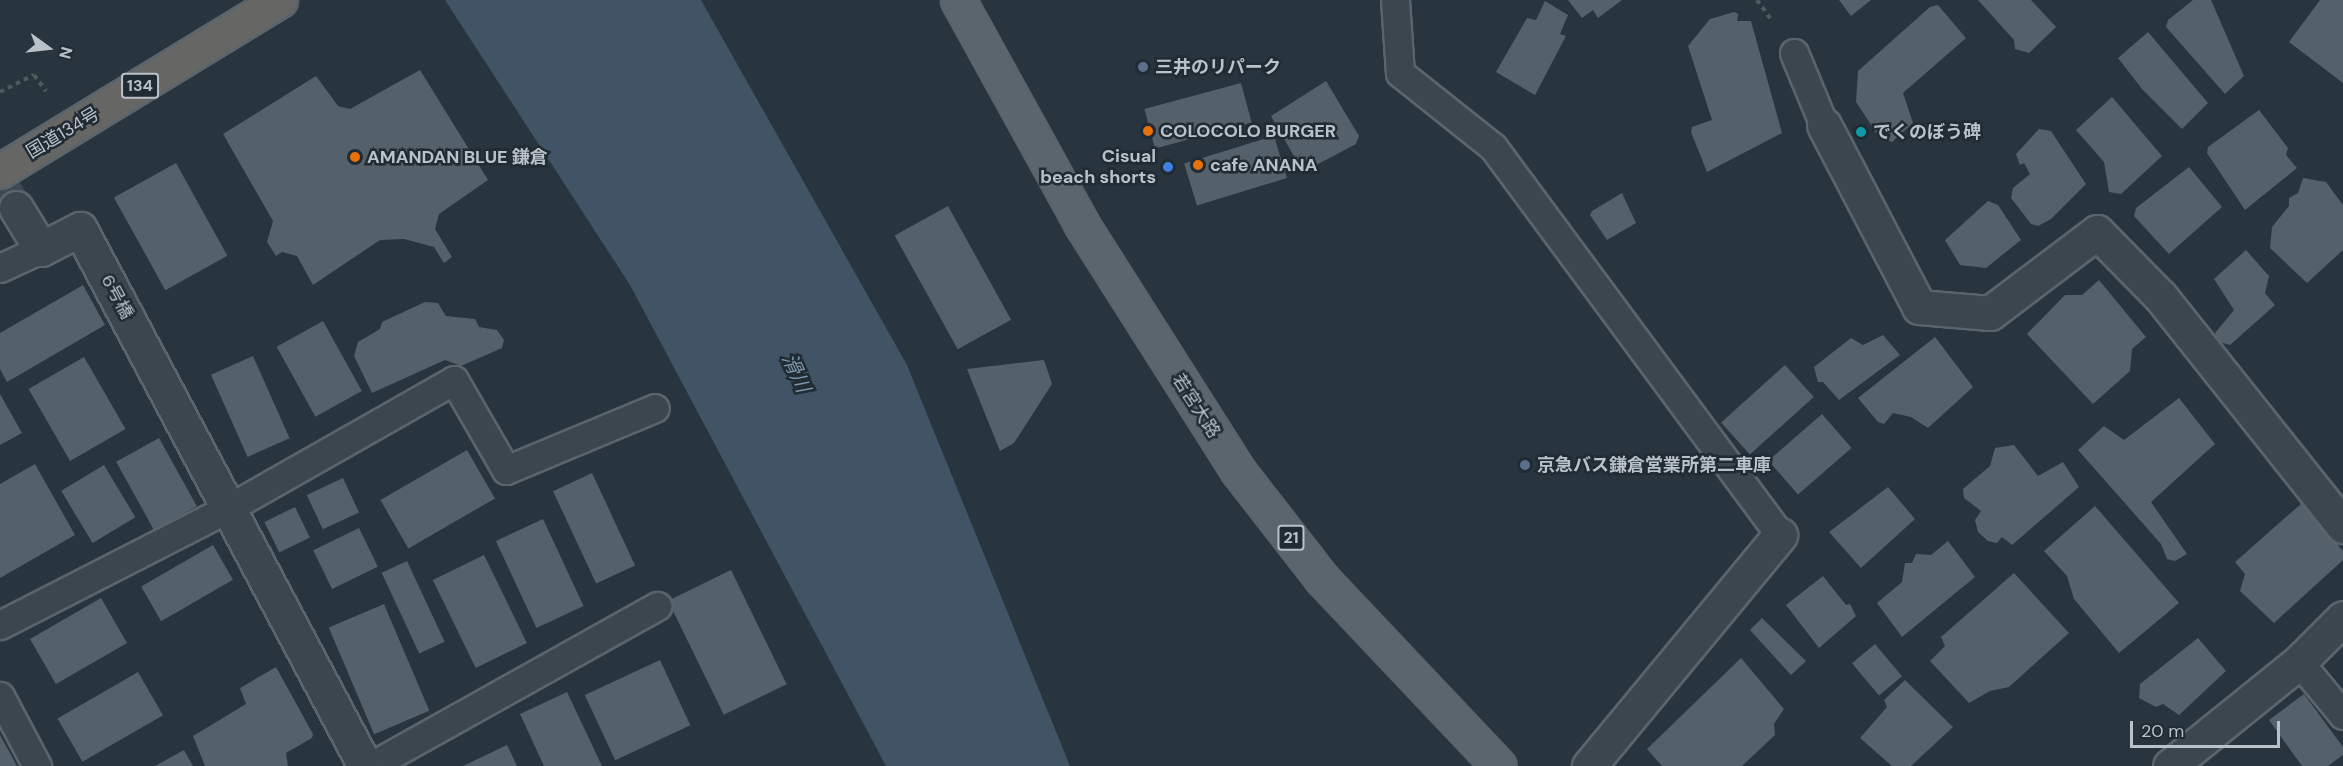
<!DOCTYPE html>
<html>
<head>
<meta charset="utf-8">
<style>
  body { margin:0 }
  #map { position:relative; width:2343px; height:766px; overflow:hidden; background:#28343e; font-family:"DM Sans","Noto Sans JP",sans-serif }
  div>[style] { position:absolute }
  .water>* { inset:0; background:#405465 }
  .building>* { inset:0; background:#54616b; transform-origin:0 0 }
  .minor-tunnel>* { height:33px; margin-top:-16.5px; transform-origin:0; background:repeating-linear-gradient(90deg,#3e4953 0 33px,transparent 0 49px) }
  .path>* { height:4px; margin-top:-2px; transform-origin:0; background:repeating-linear-gradient(90deg,#4a5d5d 0 4.5px,transparent 0 9px) }
  .roads { filter:drop-shadow(2px 0 #5a646c) drop-shadow(-2px 0 #5a646c) drop-shadow(0 2px #5a646c) drop-shadow(0 -2px #5a646c) }
  .service>* { height:27px; margin:-13.5px; padding:0 13.5px; transform-origin:13.5px; border-radius:13.5px; background:#3c464e }
  .minor>* { height:33px; margin:-16.5px; padding:0 16.5px; transform-origin:16.5px; border-radius:16.5px; background:#3c464e }
  .primary>* { height:33px; margin:-16.5px; padding:0 16.5px; transform-origin:16.5px; border-radius:16.5px; background:#5a656e }
  .trunk>* { height:33px; margin:-16.5px; padding:0 16.5px; transform-origin:16.5px; border-radius:16.5px; background:#666664 }
  .dots>* { width:16px; height:16px; translate:-50% -50%; box-sizing:border-box; border:3px solid #212b34; border-radius:50% }
  span { translate:-50% -50%; white-space:nowrap; text-align:center; line-height:1.15; -webkit-text-stroke:5px #212b34; paint-order:stroke }
  .shield-label span { padding:2px 4px; background:#212b34; border:2px solid; border-radius:4px; -webkit-text-stroke-width:0 }
  .shield-label { font-size:16px; color:#b9c1c9; font-weight:700 }
  .poi-label { font-size:18px; color:#b9c1c9; font-weight:700 }
  .left { translate:0 -50%; text-align:left }
  .right { translate:-100% -50%; text-align:right }
  .street-label { font-size:18px; color:#b9c1c9 }
  .water-label { font-size:20px; color:#7d95a9; font-style:italic }
  .north { position:absolute; left:18px; top:18px; width:60px; height:60px; -webkit-text-stroke:4px #212b34; paint-order:stroke; rotate:105deg; font-size:16px; font-weight:700; line-height:24px; text-align:center; color:#b9c1c9 }
  .north::after { content:''; display:block; margin:auto; width:21px; height:27px; background:#b9c1c9; clip-path:polygon(50% 0,100% 100%,50% 72%,0 100%) }
  .scale { position:absolute; left:2130px; top:721px; width:150px; height:27px; box-sizing:border-box; border:3px solid #b9c1c9; border-top:0; padding-left:8px; font-size:18px; line-height:21px; white-space:nowrap; color:#b9c1c9; -webkit-text-stroke:4px #212b34; paint-order:stroke }
</style>
</head>
<body>
<div id="map">
  <div class="water">
    <div style="clip-path:polygon(445px 0,701px 0,907px 365px,1070px 766px,886px 766px,630px 285px)"></div>
  </div>
  <div class="building">
    <div style="clip-path:polygon(1568px 0,1622px 0,1598px 18px,1593px 10px,1582px 18px)"></div>
    <div style="clip-path:polygon(1839px 0,1871px 0,1851px 16px)"></div>
    <div style="clip-path:polygon(1978px 0,2031px 0,2056px 27px,2029px 53px,2015px 49px,2014px 40px)"></div>
    <div style="clip-path:polygon(2193px 0,2211px 0,2244px 76px,2225px 94px,2166px 27px,2168px 20px)"></div>
    <div style="clip-path:polygon(2320px 0,2343px 0,2343px 83px,2289px 42px)"></div>
    <div style="clip-path:polygon(1545px 1px,1568px 15px,1560px 34px,1566px 36px,1535px 95px,1496px 72px,1527px 18px,1536px 20px)"></div>
    <div style="clip-path:polygon(1938px 5px,1966px 38px,1903px 93px,1913px 123px,1892px 142px,1879px 137px,1856px 102px,1858px 71px,1930px 7px)"></div>
    <div style="clip-path:polygon(1734px 12px,1738px 14px,1737px 21px,1751px 21px,1782px 133px,1707px 172px,1691px 132px,1692px 127px,1712px 120px,1688px 46px,1710px 19px)"></div>
    <div style="clip-path:polygon(2148px 32px,2208px 103px,2182px 129px,2142px 89px,2118px 58px)"></div>
    <div style="clip-path:polygon(420px 70px,488px 180px,439px 214px,435px 229px,452px 257px,444px 263px,434px 247px,404px 239px,380px 240px,313px 285px,297px 256px,282px 252px,276px 256px,267px 242px,273px 221px,223px 134px,316px 76px,338px 106px,350px 109px)"></div>
    <div style="clip-path:polygon(1326px 81px,1359px 136px,1356px 144px,1303px 172px,1271px 116px)"></div>
    <div style="left:1241px;top:83px;width:41px;height:100px;rotate:75deg"></div>
    <div style="clip-path:polygon(2112px 97px,2162px 156px,2121px 194px,2109px 192px,2104px 162px,2076px 130px)"></div>
    <div style="clip-path:polygon(2259px 110px,2288px 148px,2286px 155px,2297px 168px,2245px 210px,2207px 153px,2208px 147px)"></div>
    <div style="clip-path:polygon(2039px 129px,2051px 131px,2086px 184px,2051px 219px,2038px 226px,2031px 224px,2011px 198px,2013px 188px,2030px 174px,2024px 163px,2020px 165px,2016px 154px)"></div>
    <div style="left:1274px;top:136px;width:44px;height:94px;rotate:73deg"></div>
    <div style="left:176px;top:163px;width:106px;height:71px;rotate:61deg"></div>
    <div style="clip-path:polygon(2189px 167px,2222px 207px,2169px 254px,2134px 216px,2136px 208px)"></div>
    <div style="clip-path:polygon(2303px 178px,2326px 182px,2343px 205px,2343px 250px,2307px 283px,2270px 248px,2272px 227px,2289px 206px,2289px 198px,2298px 193px)"></div>
    <div style="clip-path:polygon(1622px 193px,1636px 223px,1607px 240px,1590px 215px,1592px 211px)"></div>
    <div style="clip-path:polygon(1988px 201px,1998px 205px,2021px 240px,1986px 268px,1960px 265px,1945px 240px)"></div>
    <div style="left:948px;top:206px;width:130px;height:61px;rotate:61deg"></div>
    <div style="clip-path:polygon(2246px 250px,2269px 276px,2265px 293px,2275px 305px,2230px 345px,2216px 341px,2215px 333px,2234px 310px,2214px 279px)"></div>
    <div style="clip-path:polygon(2099px 280px,2146px 337px,2132px 349px,2130px 371px,2093px 404px,2027px 334px,2065px 295px,2082px 295px)"></div>
    <div style="clip-path:polygon(83px 285px,105px 325px,7px 382px,0 369px,0 333px)"></div>
    <div style="clip-path:polygon(425px 302px,438px 303px,446px 316px,475px 319px,479px 327px,497px 330px,504px 340px,502px 348px,461px 366px,445px 360px,372px 393px,354px 356px,358px 342px,380px 329px,382px 322px)"></div>
    <div style="left:323px;top:321px;width:80px;height:53px;rotate:61deg"></div>
    <div style="clip-path:polygon(1883px 335px,1900px 355px,1839px 400px,1823px 382px,1818px 382px,1814px 367px,1851px 338px,1863px 345px)"></div>
    <div style="clip-path:polygon(1935px 337px,1973px 387px,1928px 428px,1911px 417px,1893px 413px,1884px 424px,1878px 422px,1858px 398px)"></div>
    <div style="left:253px;top:356px;width:90px;height:46px;rotate:66deg"></div>
    <div style="left:84px;top:357px;width:83px;height:64px;rotate:60deg"></div>
    <div style="clip-path:polygon(1044px 360px,1052px 384px,1014px 443px,1000px 451px,967px 369px)"></div>
    <div style="left:1785px;top:365px;width:43px;height:86px;rotate:48deg"></div>
    <div style="clip-path:polygon(0 394px,22px 433px,0 445px)"></div>
    <div style="clip-path:polygon(2179px 398px,2215px 444px,2151px 502px,2187px 554px,2175px 561px,2167px 559px,2161px 544px,2078px 450px,2104px 426px,2124px 440px)"></div>
    <div style="left:1822px;top:414px;width:45px;height:71px;rotate:49deg"></div>
    <div style="left:159px;top:438px;width:78px;height:49px;rotate:61deg"></div>
    <div style="clip-path:polygon(2014px 445px,2038px 476px,2063px 462px,2079px 487px,2012px 545px,2002px 537px,1997px 543px,1988px 541px,1978px 532px,1975px 520px,1981px 511px,1964px 498px,1963px 489px,1990px 466px,1995px 448px)"></div>
    <div style="left:467px;top:450px;width:56px;height:100px;rotate:60deg"></div>
    <div style="clip-path:polygon(35px 464px,75px 535px,0 578px,0 484px)"></div>
    <div style="left:104px;top:465px;width:61px;height:50px;rotate:59deg"></div>
    <div style="left:592px;top:473px;width:102px;height:43px;rotate:65deg"></div>
    <div style="left:343px;top:478px;width:38px;height:40px;rotate:65deg"></div>
    <div style="clip-path:polygon(1888px 487px,1915px 519px,1861px 568px,1829px 532px)"></div>
    <div style="clip-path:polygon(2302px 503px,2343px 551px,2343px 560px,2274px 623px,2240px 591px,2245px 574px,2235px 562px)"></div>
    <div style="clip-path:polygon(2095px 506px,2179px 603px,2119px 653px,2074px 599px,2067px 576px,2044px 551px)"></div>
    <div style="left:295px;top:507px;width:34px;height:34px;rotate:64deg"></div>
    <div style="left:543px;top:519px;width:96px;height:52px;rotate:65deg"></div>
    <div style="left:359px;top:528px;width:43px;height:51px;rotate:64deg"></div>
    <div style="clip-path:polygon(1948px 541px,1975px 577px,1902px 637px,1877px 603px,1902px 582px,1905px 563px,1912px 563px,1916px 554px,1931px 555px)"></div>
    <div style="left:213px;top:545px;width:40px;height:83px;rotate:60deg"></div>
    <div style="left:484px;top:555px;width:98px;height:57px;rotate:64deg"></div>
    <div style="left:407px;top:561px;width:89px;height:28px;rotate:65deg"></div>
    <div style="left:731px;top:570px;width:127px;height:70px;rotate:64deg"></div>
    <div style="clip-path:polygon(2014px 573px,2069px 633px,2009px 687px,1990px 691px,1969px 703px,1930px 661px,1945px 646px,1941px 637px)"></div>
    <div style="clip-path:polygon(1823px 576px,1846px 605px,1850px 604px,1856px 616px,1819px 648px,1786px 605px)"></div>
    <div style="left:101px;top:598px;width:52px;height:82px;rotate:60deg"></div>
    <div style="left:384px;top:604px;width:116px;height:60px;rotate:67deg"></div>
    <div style="clip-path:polygon(1762px 618px,1806px 661px,1791px 675px,1750px 630px)"></div>
    <div style="clip-path:polygon(2198px 638px,2226px 671px,2179px 715px,2163px 704px,2156px 707px,2139px 698px,2140px 684px)"></div>
    <div style="left:1875px;top:644px;width:42px;height:30px;rotate:50deg"></div>
    <div style="clip-path:polygon(1741px 658px,1784px 709px,1774px 724px,1775px 735px,1742px 766px,1662px 766px,1647px 749px)"></div>
    <div style="left:660px;top:660px;width:72px;height:83px;rotate:65deg"></div>
    <div style="clip-path:polygon(276px 667px,313px 734px,312px 738px,286px 753px,288px 766px,205px 766px,193px 736px,246px 704px,240px 688px)"></div>
    <div style="left:138px;top:672px;width:50px;height:93px;rotate:60deg"></div>
    <div style="clip-path:polygon(1905px 680px,1953px 727px,1911px 766px,1892px 766px,1860px 738px,1887px 707px,1884px 700px)"></div>
    <div style="clip-path:polygon(567px 692px,602px 766px,544px 766px,520px 714px)"></div>
    <div style="clip-path:polygon(2304px 694px,2343px 747px,2343px 755px,2328px 766px,2302px 766px,2269px 720px)"></div>
    <div style="clip-path:polygon(0 735px,17px 766px,0 766px)"></div>
    <div style="clip-path:polygon(507px 745px,517px 766px,463px 766px)"></div>
    <div style="clip-path:polygon(184px 750px,193px 766px,155px 766px)"></div>
  </div>
  <div class="minor-tunnel">
    <div style="left:0;top:181px;width:31px;rotate:59deg"></div>
  </div>
  <div class="path">
    <div style="left:1757px;top:0;width:26px;rotate:54deg"></div>
    <div style="left:0;top:92px;width:38px;rotate:-27deg"></div>
    <div style="left:34px;top:75px;width:20px;rotate:53deg"></div>
  </div>
  <div class="roads">
    <div class="service">
      <div style="left:1395px;top:0;width:73px;rotate:86.1deg"></div>
      <div style="left:1400px;top:73px;width:119px;rotate:38.5deg"></div>
      <div style="left:1493px;top:147px;width:483px;rotate:53.5deg"></div>
      <div style="left:1794px;top:53px;width:78px;rotate:67.4deg"></div>
      <div style="left:0;top:268px;width:45px;rotate:-24.9deg"></div>
      <div style="left:0;top:625px;width:257px;rotate:-27.1deg"></div>
      <div style="left:229px;top:508px;width:259px;rotate:-29.6deg"></div>
      <div style="left:454px;top:380px;width:104px;rotate:60deg"></div>
      <div style="left:506px;top:470px;width:161px;rotate:-22.6deg"></div>
      <div style="left:2299px;top:662px;width:69px;rotate:50.3deg"></div>
      <div style="left:0;top:696px;width:79px;rotate:62.1deg"></div>
      <div style="left:371px;top:766px;width:328px;rotate:-29.2deg"></div>
    </div>
    <div class="minor">
      <div style="left:1824px;top:125px;width:205px;rotate:62.4deg"></div>
      <div style="left:1919px;top:307px;width:71px;rotate:4.8deg"></div>
      <div style="left:1990px;top:313px;width:134px;rotate:-37.1deg"></div>
      <div style="left:2097px;top:232px;width:90px;rotate:45.5deg"></div>
      <div style="left:2160px;top:296px;width:294px;rotate:51.5deg"></div>
      <div style="left:16px;top:208px;width:48px;rotate:58.6deg"></div>
      <div style="left:41px;top:249px;width:44px;rotate:-27.1deg"></div>
      <div style="left:80px;top:229px;width:608px;rotate:62.04deg"></div>
      <div style="left:1589px;top:766px;width:300px;rotate:-50.4deg"></div>
      <div style="left:2170px;top:766px;width:166px;rotate:-38.9deg"></div>
      <div style="left:2299px;top:662px;width:62px;rotate:-45deg"></div>
    </div>
    <div class="primary">
      <div style="left:958px;top:0;width:257px;rotate:61.1deg"></div>
      <div style="left:1082px;top:225px;width:291px;rotate:57.6deg"></div>
      <div style="left:1238px;top:471px;width:137px;rotate:52.1deg"></div>
      <div style="left:1322px;top:579px;width:257px;rotate:46.6deg"></div>
    </div>
    <div class="trunk">
      <div style="left:0;top:171px;width:328px;rotate:-31.4deg"></div>
    </div>
  </div>
  <div class="dots">
    <div style="left:1143px;top:67px;background:#5c6f8a"></div>
    <div style="left:1148px;top:131px;background:#e8710a"></div>
    <div style="left:1861px;top:132px;background:#0f9aa8"></div>
    <div style="left:355px;top:157px;background:#e8710a"></div>
    <div style="left:1198px;top:165px;background:#e8710a"></div>
    <div style="left:1168px;top:167px;background:#3f7fe0"></div>
    <div style="left:1525px;top:465px;background:#5c6f8a"></div>
  </div>
  <div class="shield-label">
    <span style="left:140px;top:86px">134</span>
    <span style="left:1291px;top:538px">21</span>
  </div>
  <div class="poi-label">
    <span class="left" style="left:1155px;top:67px">三井のリパーク</span>
    <span class="left" style="left:1160px;top:131px">COLOCOLO BURGER</span>
    <span class="left" style="left:1873px;top:132px">でくのぼう碑</span>
    <span class="left" style="left:367px;top:157px">AMANDAN BLUE 鎌倉</span>
    <span class="right" style="left:1156px;top:167px">Cisual<br>beach shorts</span>
    <span class="left" style="left:1210px;top:165px">cafe ANANA</span>
    <span class="left" style="left:1537px;top:465px">京急バス鎌倉営業所第二車庫</span>
  </div>
  <div class="street-label">
    <span style="left:63px;top:133px;rotate:-31deg">国道134号</span>
    <span style="left:117px;top:297px;rotate:62deg">6号橋</span>
    <span style="left:1196px;top:406px;rotate:57deg">若宮大路</span>
  </div>
  <div class="water-label">
    <span style="left:796px;top:373px;rotate:65deg">滑川</span>
  </div>
  <div class="north">N</div>
  <div class="scale">20 m</div>
</div>
</body>
</html>
